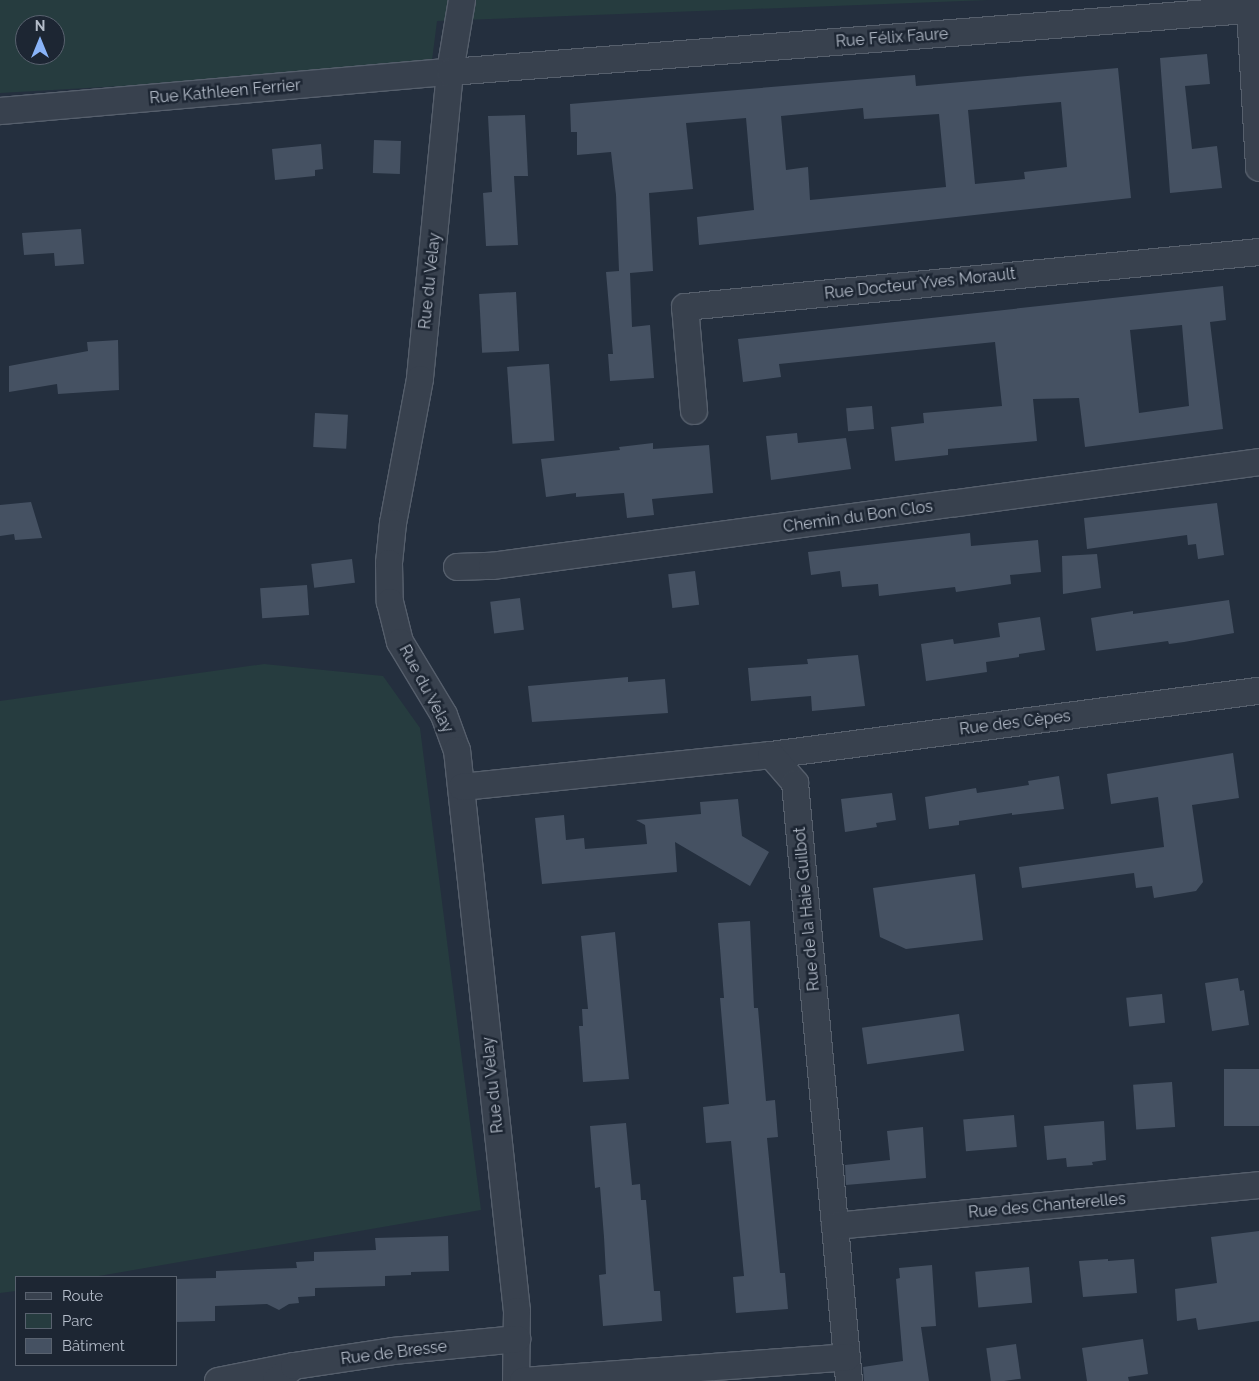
<!DOCTYPE html>
<html>
<head>
<meta charset="utf-8">
<style>
  body { margin:0 }
  #map { position:relative; width:1259px; height:1381px; overflow:hidden; background:#242f3e; font-family:Raleway,sans-serif }
  div>[style] { position:absolute }
  .green>* { inset:0; background:#263c3f }
  .building>* { inset:0; background:#455162; transform-origin:0 0 }
  .roads { filter:drop-shadow(1px 0 #565f6c) drop-shadow(-1px 0 #565f6c) drop-shadow(0 1px #565f6c) drop-shadow(0 -1px #565f6c) }
  .street>* { height:26px; margin:-13px; padding:0 13px; transform-origin:13px; border-radius:13px; background:#38414e }
  span { translate:-50% -50%; white-space:nowrap; text-align:center; line-height:1.15; -webkit-text-stroke:5px #1d2633; paint-order:stroke }
  .street-label { font-size:16px; color:#b4bcc9 }
  .legend { position:absolute; left:15px; top:1276px; width:162px; height:90px; box-sizing:border-box; background:#1d2633; border:1px solid #59626f; margin:0; padding:6px 9px; list-style:none; font-size:15px; color:#b4bcc9 }
  .legend li { display:flex; align-items:center; gap:10px; height:25px }
  .legend b { width:25px; border:1px solid #59626f }
  .north { position:absolute; left:15px; top:15px; width:50px; height:50px; box-sizing:border-box; background:#1d2633; border:1px solid #59626f; border-radius:50%; rotate:0deg; font-size:14px; font-weight:700; line-height:20px; text-align:center; color:#b4bcc9 }
  .north::after { content:''; display:block; margin:auto; width:18px; height:22px; background:#8ab4f8; clip-path:polygon(50% 0,100% 100%,50% 72%,0 100%) }
</style>
</head>
<body>
<div id="map">
  <div class="green">
    <div style="clip-path:polygon(evenodd,0 0,989px 0,437px 21px,431px 68px,0 93px,0 0,25px 25px,55px 25px,55px 55px,25px 55px,25px 25px)"></div>
    <div style="clip-path:polygon(264px 664px,383px 676px,420px 728px,481px 1210px,93px 1277px,16px 1277px,16px 1291px,0 1293px,0 701px)"></div>
  </div>
  <div class="building">
    <div style="clip-path:polygon(1207px 54px,1210px 84px,1185px 86px,1192px 149px,1217px 146px,1222px 188px,1170px 193px,1160px 58px)"></div>
    <div style="clip-path:polygon(evenodd,1118px 68px,1131px 198px,699px 245px,697px 217px,754px 210px,746px 118px,686px 123px,693px 189px,649px 193px,653px 271px,630px 273px,632px 327px,650px 325px,654px 378px,610px 381px,608px 354px,613px 354px,606px 272px,619px 271px,616px 195px,611px 152px,577px 155px,577px 132px,571px 132px,570px 104px,915px 75px,916px 86px,1118px 68px,1061px 102px,1067px 167px,1024px 172px,1025px 179px,975px 184px,968px 110px,1061px 102px,1118px 68px,863px 108px,864px 119px,939px 114px,946px 187px,810px 200px,808px 167px,786px 170px,781px 116px,863px 108px)"></div>
    <div style="clip-path:polygon(525px 115px,528px 176px,514px 176px,518px 245px,486px 246px,483px 193px,492px 192px,488px 116px)"></div>
    <div style="left:374px;top:140px;width:27px;height:33px;rotate:2deg"></div>
    <div style="clip-path:polygon(321px 144px,323px 169px,315px 170px,315px 176px,275px 180px,272px 149px)"></div>
    <div style="clip-path:polygon(81px 229px,84px 264px,55px 266px,54px 253px,24px 255px,22px 233px)"></div>
    <div style="clip-path:polygon(evenodd,1223px 286px,1226px 320px,1210px 322px,1223px 429px,1085px 447px,1079px 398px,1033px 399px,1037px 441px,948px 449px,948px 455px,895px 461px,891px 427px,924px 423px,923px 413px,1002px 406px,995px 342px,779px 364px,781px 377px,743px 382px,738px 339px,1223px 286px,1182px 325px,1189px 406px,1139px 413px,1130px 330px,1182px 325px)"></div>
    <div style="left:516px;top:292px;width:59px;height:37px;rotate:87deg"></div>
    <div style="clip-path:polygon(118px 340px,119px 390px,58px 394px,57px 384px,9px 392px,9px 366px,88px 351px,87px 342px)"></div>
    <div style="left:549px;top:364px;width:77px;height:42px;rotate:86deg"></div>
    <div style="left:872px;top:406px;width:23px;height:26px;rotate:85deg"></div>
    <div style="left:315px;top:413px;width:33px;height:34px;rotate:3deg"></div>
    <div style="clip-path:polygon(797px 433px,798px 443px,846px 438px,851px 469px,771px 480px,766px 436px)"></div>
    <div style="clip-path:polygon(653px 443px,653px 449px,709px 445px,713px 493px,652px 499px,654px 515px,627px 518px,624px 493px,576px 497px,576px 493px,546px 497px,541px 459px,620px 450px,619px 447px)"></div>
    <div style="clip-path:polygon(31px 502px,42px 538px,15px 540px,14px 534px,0 536px,0 505px)"></div>
    <div style="clip-path:polygon(1217px 503px,1224px 555px,1198px 559px,1196px 544px,1188px 545px,1187px 535px,1087px 549px,1084px 518px)"></div>
    <div style="clip-path:polygon(970px 533px,971px 546px,1038px 540px,1041px 572px,1010px 575px,1011px 584px,956px 592px,955px 587px,879px 596px,878px 584px,842px 587px,840px 571px,811px 575px,808px 552px)"></div>
    <div style="clip-path:polygon(1097px 554px,1101px 588px,1063px 594px,1062px 556px)"></div>
    <div style="left:352px;top:559px;width:24px;height:41px;rotate:83deg"></div>
    <div style="left:695px;top:571px;width:34px;height:27px;rotate:83deg"></div>
    <div style="left:307px;top:585px;width:30px;height:47px;rotate:86deg"></div>
    <div style="left:520px;top:598px;width:32px;height:30px;rotate:83deg"></div>
    <div style="clip-path:polygon(1229px 600px,1234px 633px,1184px 642px,1169px 644px,1168px 641px,1096px 651px,1091px 618px,1133px 611px,1133px 614px)"></div>
    <div style="clip-path:polygon(1040px 617px,1045px 650px,1019px 654px,1019px 657px,986px 662px,987px 672px,926px 681px,921px 644px,953px 639px,954px 644px,1000px 637px,998px 623px)"></div>
    <div style="clip-path:polygon(858px 655px,865px 706px,812px 711px,811px 696px,751px 701px,748px 668px,808px 664px,807px 659px)"></div>
    <div style="clip-path:polygon(628px 677px,628px 682px,665px 679px,668px 713px,532px 722px,528px 686px)"></div>
    <div style="clip-path:polygon(1233px 753px,1239px 798px,1192px 805px,1203px 882px,1196px 891px,1154px 898px,1152px 886px,1136px 888px,1134px 873px,1022px 888px,1019px 867px,1164px 847px,1158px 797px,1111px 804px,1107px 774px)"></div>
    <div style="clip-path:polygon(1059px 776px,1064px 809px,1012px 815px,1012px 813px,959px 821px,959px 825px,929px 829px,925px 797px,976px 788px,977px 793px,1029px 785px,1028px 781px)"></div>
    <div style="clip-path:polygon(892px 793px,896px 820px,876px 823px,877px 827px,845px 832px,841px 799px)"></div>
    <div style="clip-path:polygon(738px 799px,742px 836px,769px 852px,750px 886px,675px 842px,677px 872px,542px 884px,535px 818px,564px 815px,566px 840px,584px 838px,585px 849px,647px 844px,645px 825px,636px 820px,701px 814px,700px 802px)"></div>
    <div style="clip-path:polygon(975px 874px,983px 940px,906px 949px,880px 937px,873px 888px)"></div>
    <div style="clip-path:polygon(750px 921px,754px 1008px,758px 1008px,766px 1101px,775px 1100px,778px 1137px,767px 1138px,780px 1273px,785px 1273px,788px 1309px,736px 1313px,733px 1277px,744px 1276px,731px 1141px,706px 1143px,703px 1107px,729px 1104px,720px 998px,724px 998px,718px 923px)"></div>
    <div style="clip-path:polygon(615px 932px,629px 1079px,583px 1082px,579px 1026px,583px 1026px,582px 1009px,588px 1009px,581px 936px)"></div>
    <div style="clip-path:polygon(1238px 978px,1240px 991px,1244px 990px,1249px 1025px,1212px 1031px,1205px 983px)"></div>
    <div style="left:1162px;top:994px;width:29px;height:36px;rotate:84deg"></div>
    <div style="left:959px;top:1014px;width:37px;height:98px;rotate:82deg"></div>
    <div style="left:1259px;top:1069px;width:57px;height:35px;rotate:90deg"></div>
    <div style="left:1172px;top:1082px;width:45px;height:39px;rotate:86deg"></div>
    <div style="left:1014px;top:1115px;width:32px;height:51px;rotate:85deg"></div>
    <div style="clip-path:polygon(1104px 1121px,1106px 1160px,1092px 1162px,1093px 1165px,1067px 1167px,1066px 1158px,1047px 1160px,1044px 1126px)"></div>
    <div style="clip-path:polygon(626px 1123px,632px 1185px,640px 1184px,641px 1200px,646px 1200px,654px 1291px,660px 1291px,662px 1321px,603px 1326px,599px 1275px,606px 1274px,604px 1237px,600px 1187px,595px 1188px,590px 1126px)"></div>
    <div style="clip-path:polygon(923px 1127px,926px 1178px,846px 1185px,845px 1165px,890px 1160px,887px 1131px)"></div>
    <div style="clip-path:polygon(1259px 1231px,1259px 1321px,1198px 1330px,1196px 1318px,1177px 1321px,1175px 1289px,1217px 1283px,1211px 1237px)"></div>
    <div style="clip-path:polygon(448px 1236px,449px 1271px,411px 1272px,411px 1275px,385px 1276px,385px 1286px,315px 1288px,315px 1296px,298px 1297px,299px 1303px,289px 1304px,279px 1310px,267px 1304px,215px 1306px,215px 1321px,176px 1322px,176px 1279px,216px 1278px,216px 1271px,297px 1268px,296px 1262px,314px 1261px,314px 1252px,376px 1250px,375px 1238px)"></div>
    <div style="clip-path:polygon(1108px 1259px,1108px 1261px,1134px 1259px,1137px 1293px,1083px 1297px,1079px 1261px)"></div>
    <div style="clip-path:polygon(932px 1265px,936px 1326px,921px 1327px,929px 1381px,864px 1381px,863px 1367px,903px 1361px,896px 1279px,900px 1278px,899px 1268px)"></div>
    <div style="left:1029px;top:1267px;width:36px;height:54px;rotate:85deg"></div>
    <div style="clip-path:polygon(1143px 1339px,1148px 1374px,1128px 1377px,1129px 1381px,1087px 1381px,1082px 1348px)"></div>
    <div style="left:1016px;top:1344px;width:35px;height:30px;rotate:82deg"></div>
  </div>
  <div class="roads">
    <div class="street">
      <div style="left:462px;top:0;width:73px;rotate:99.5deg"></div>
      <div style="left:450px;top:72px;width:308px;rotate:95.6deg"></div>
      <div style="left:420px;top:379px;width:147px;rotate:100.6deg"></div>
      <div style="left:393px;top:523px;width:40px;rotate:95.7deg"></div>
      <div style="left:389px;top:563px;width:39px;rotate:89deg"></div>
      <div style="left:390px;top:602px;width:41px;rotate:76deg"></div>
      <div style="left:400px;top:642px;width:85px;rotate:58.9deg"></div>
      <div style="left:444px;top:715px;width:37px;rotate:70deg"></div>
      <div style="left:457px;top:750px;width:564px;rotate:83.9deg"></div>
      <div style="left:517px;top:1311px;width:70px;rotate:90.8deg"></div>
      <div style="left:1250px;top:10px;width:158px;rotate:86.7deg"></div>
      <div style="left:0;top:111px;width:452px;rotate:-5deg"></div>
      <div style="left:450px;top:72px;width:811px;rotate:-4.45deg"></div>
      <div style="left:694px;top:411px;width:104px;rotate:-94.9deg"></div>
      <div style="left:685px;top:307px;width:577px;rotate:-5.47deg"></div>
      <div style="left:457px;top:567px;width:35px;rotate:-2deg"></div>
      <div style="left:492px;top:566px;width:774px;rotate:-7.72deg"></div>
      <div style="left:771px;top:755px;width:492px;rotate:-7.5deg"></div>
      <div style="left:462px;top:787px;width:311px;rotate:-5.9deg"></div>
      <div style="left:771px;top:755px;width:37px;rotate:49deg"></div>
      <div style="left:795px;top:783px;width:600px;rotate:84.84deg"></div>
      <div style="left:835px;top:1226px;width:426px;rotate:-5.5deg"></div>
      <div style="left:218px;top:1381px;width:77px;rotate:-11.2deg"></div>
      <div style="left:276px;top:1381px;width:23px;rotate:-40deg"></div>
      <div style="left:294px;top:1366px;width:100px;rotate:-8.6deg"></div>
      <div style="left:393px;top:1351px;width:125px;rotate:-5.5deg"></div>
      <div style="left:523px;top:1381px;width:325px;rotate:-4.2deg"></div>
    </div>
  </div>
  <div class="street-label">
    <span style="left:892px;top:38px;rotate:-4deg">Rue Félix Faure</span>
    <span style="left:225px;top:92px;rotate:-5deg">Rue Kathleen Ferrier</span>
    <span style="left:430px;top:281px;rotate:-84deg">Rue du Velay</span>
    <span style="left:920px;top:284px;rotate:-6deg">Rue Docteur Yves Morault</span>
    <span style="left:858px;top:517px;rotate:-8deg">Chemin du Bon Clos</span>
    <span style="left:426px;top:689px;rotate:62deg">Rue du Velay</span>
    <span style="left:1015px;top:723px;rotate:-7deg">Rue des Cèpes</span>
    <span style="left:807px;top:909px;rotate:-95deg">Rue de la Haie Guilbot</span>
    <span style="left:493px;top:1085px;rotate:-96deg">Rue du Velay</span>
    <span style="left:1047px;top:1206px;rotate:-5deg">Rue des Chanterelles</span>
    <span style="left:394px;top:1353px;rotate:-7deg">Rue de Bresse</span>
  </div>
  <ul class="legend">
  <li><b style="height:6px;background:#38414e"></b>Route</li>
  <li><b style="height:14px;background:#263c3f"></b>Parc</li>
  <li><b style="height:14px;background:#455162"></b>Bâtiment</li>
  </ul>
  <div class="north">N</div>
</div>
</body>
</html>
